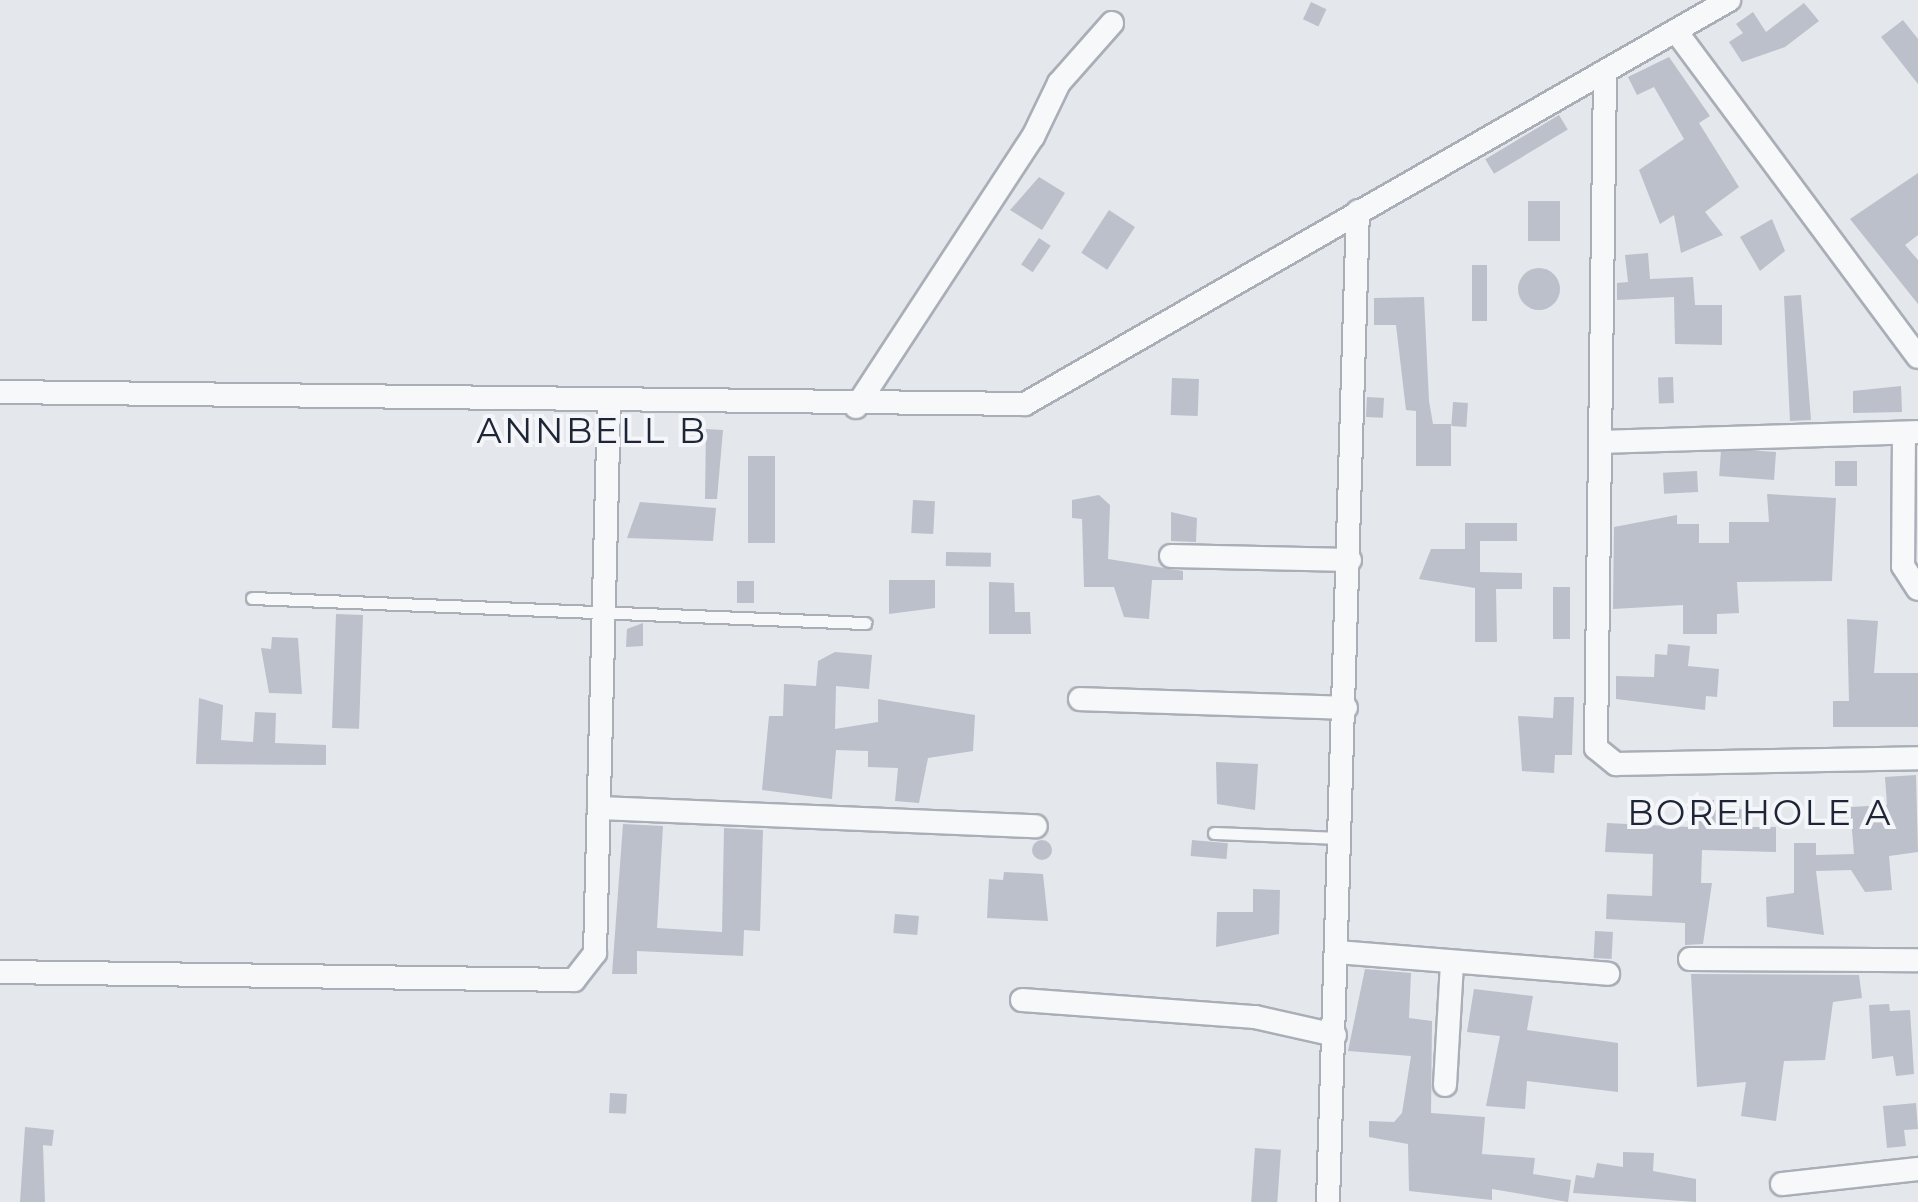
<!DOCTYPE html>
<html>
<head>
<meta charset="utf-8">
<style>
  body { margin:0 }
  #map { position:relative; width:1918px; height:1202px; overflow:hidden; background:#e4e7ec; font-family:Montserrat,sans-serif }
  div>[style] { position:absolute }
  .building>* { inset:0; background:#bbc0ca; transform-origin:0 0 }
  .round { border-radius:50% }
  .roads { filter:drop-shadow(2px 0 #a9aeb7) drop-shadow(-2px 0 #a9aeb7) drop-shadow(0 2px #a9aeb7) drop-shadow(0 -2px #a9aeb7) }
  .service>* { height:11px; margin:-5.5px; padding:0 5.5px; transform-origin:5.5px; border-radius:5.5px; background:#f7f8fa }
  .minor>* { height:22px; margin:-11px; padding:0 11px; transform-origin:11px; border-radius:11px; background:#f7f8fa }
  span { translate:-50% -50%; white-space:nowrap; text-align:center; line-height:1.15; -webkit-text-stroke:8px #f4f6f9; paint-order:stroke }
  .quarter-label { font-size:35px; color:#1d2536; letter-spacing:2.5px }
</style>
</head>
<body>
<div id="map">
  <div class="building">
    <div style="left:1311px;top:2px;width:17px;height:19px;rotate:25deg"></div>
    <div style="clip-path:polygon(1804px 3px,1819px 21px,1785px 47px,1742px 62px,1729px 42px,1743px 33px,1736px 24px,1753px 12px,1766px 32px)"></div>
    <div style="clip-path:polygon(1903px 20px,1918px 39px,1918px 84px,1881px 37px)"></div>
    <div style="clip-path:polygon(1669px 57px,1710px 116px,1699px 123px,1739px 187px,1705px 212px,1723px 235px,1681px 253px,1674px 215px,1660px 224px,1639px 170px,1684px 139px,1654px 87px,1637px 95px,1628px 77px)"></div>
    <div style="left:1559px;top:115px;width:17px;height:86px;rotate:59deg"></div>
    <div style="clip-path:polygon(1918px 173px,1918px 235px,1905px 245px,1918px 260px,1918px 304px,1850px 219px)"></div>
    <div style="clip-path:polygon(1039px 177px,1065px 193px,1042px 230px,1010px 210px)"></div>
    <div style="left:1528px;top:201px;width:32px;height:40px"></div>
    <div style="left:1109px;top:210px;width:31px;height:51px;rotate:33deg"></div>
    <div style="clip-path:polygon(1772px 219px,1785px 251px,1760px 271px,1740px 237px)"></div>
    <div style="left:1039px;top:238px;width:14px;height:32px;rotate:34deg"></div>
    <div style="clip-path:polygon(1648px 253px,1650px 279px,1693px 277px,1695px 305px,1722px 305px,1722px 345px,1675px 344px,1674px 297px,1617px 300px,1617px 283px,1628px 282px,1625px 255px)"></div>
    <div style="left:1472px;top:265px;width:15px;height:56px"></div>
    <div class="round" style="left:1518px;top:268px;width:42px;height:42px"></div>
    <div style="clip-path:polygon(1801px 295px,1811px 420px,1790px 421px,1784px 296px)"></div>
    <div style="clip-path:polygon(1424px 297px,1429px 401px,1433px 424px,1451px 424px,1451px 466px,1416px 466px,1416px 411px,1406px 410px,1396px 325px,1374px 325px,1374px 298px)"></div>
    <div style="left:1673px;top:377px;width:26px;height:15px;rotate:88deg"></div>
    <div style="left:1172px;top:378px;width:27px;height:37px;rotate:2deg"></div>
    <div style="clip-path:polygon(1901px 386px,1902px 412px,1853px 413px,1853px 391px)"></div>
    <div style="left:1367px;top:397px;width:17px;height:20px;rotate:3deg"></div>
    <div style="left:1453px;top:402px;width:15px;height:24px;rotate:4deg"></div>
    <div style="clip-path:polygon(706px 429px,723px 430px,717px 499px,705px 499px)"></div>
    <div style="left:1776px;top:452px;width:28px;height:55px;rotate:94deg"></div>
    <div style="left:748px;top:456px;width:27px;height:87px"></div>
    <div style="left:1835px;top:461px;width:22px;height:25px"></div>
    <div style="left:1697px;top:471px;width:21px;height:34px;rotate:87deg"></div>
    <div style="clip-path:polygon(1767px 494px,1836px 498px,1832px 581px,1737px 582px,1739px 613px,1717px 614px,1717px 634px,1683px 634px,1683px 605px,1613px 609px,1614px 527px,1677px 515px,1677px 524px,1699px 524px,1699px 543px,1729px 543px,1729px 522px,1769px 522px)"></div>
    <div style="clip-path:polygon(1099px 495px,1110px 505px,1108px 559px,1183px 571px,1183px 580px,1152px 580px,1149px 619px,1124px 617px,1114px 587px,1084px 587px,1082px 519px,1072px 518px,1072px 500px)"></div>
    <div style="left:913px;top:500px;width:22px;height:33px;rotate:3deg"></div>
    <div style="clip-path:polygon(640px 502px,716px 508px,713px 541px,627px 538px)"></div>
    <div style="clip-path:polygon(1171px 512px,1197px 518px,1196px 542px,1171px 541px)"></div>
    <div style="clip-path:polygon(1465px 523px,1517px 523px,1517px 541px,1480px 541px,1480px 572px,1522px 573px,1522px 589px,1496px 589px,1497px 642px,1475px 642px,1475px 588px,1419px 579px,1431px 549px,1465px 549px)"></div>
    <div style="left:946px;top:552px;width:45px;height:14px;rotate:1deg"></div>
    <div style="clip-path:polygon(889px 580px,935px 580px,935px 608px,889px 614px)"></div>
    <div style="left:737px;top:581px;width:17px;height:22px"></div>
    <div style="clip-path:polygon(989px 582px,1014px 583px,1015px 612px,1030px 612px,1031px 634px,989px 634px)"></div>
    <div style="left:1553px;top:587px;width:17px;height:52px"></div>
    <div style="left:336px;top:614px;width:27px;height:114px;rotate:2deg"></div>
    <div style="clip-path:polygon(1847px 619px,1878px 621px,1874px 673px,1918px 673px,1918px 727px,1833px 727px,1833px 701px,1849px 701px)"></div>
    <div style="clip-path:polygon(643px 623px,643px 646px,626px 647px,627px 629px)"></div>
    <div style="clip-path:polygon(272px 637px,298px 638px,302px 694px,269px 693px,261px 648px,271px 649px)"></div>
    <div style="clip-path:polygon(1668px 644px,1690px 646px,1688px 666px,1719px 669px,1717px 697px,1706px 696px,1705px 710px,1616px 699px,1616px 676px,1654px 677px,1655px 654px,1667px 655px)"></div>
    <div style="clip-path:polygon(835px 652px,872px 655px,869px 689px,836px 686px,835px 729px,878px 722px,878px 699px,975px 715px,973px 751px,928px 758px,919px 803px,895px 801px,898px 768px,868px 767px,868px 751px,836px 750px,832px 799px,762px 790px,769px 716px,783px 716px,784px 684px,816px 686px,818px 661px)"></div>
    <div style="clip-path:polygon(1554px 697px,1574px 697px,1572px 755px,1555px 755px,1554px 773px,1522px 771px,1518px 716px,1553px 718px)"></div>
    <div style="clip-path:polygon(199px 698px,223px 705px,221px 740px,253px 742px,255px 712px,276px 713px,275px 743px,326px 745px,326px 765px,196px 764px)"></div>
    <div style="clip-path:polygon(1216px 762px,1258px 764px,1255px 810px,1217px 804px)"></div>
    <div style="clip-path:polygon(1916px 775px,1918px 852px,1889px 856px,1892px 890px,1865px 892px,1851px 870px,1816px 871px,1824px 935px,1767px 927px,1766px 897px,1794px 893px,1794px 843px,1816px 843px,1816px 855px,1854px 854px,1850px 807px,1887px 805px,1885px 777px)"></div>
    <div style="clip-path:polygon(1692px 798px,1714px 800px,1713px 810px,1746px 809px,1747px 827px,1776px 827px,1776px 852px,1702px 850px,1701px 883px,1712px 883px,1703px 944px,1685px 945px,1685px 923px,1606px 919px,1607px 894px,1652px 896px,1653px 854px,1605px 852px,1607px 823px,1689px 827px)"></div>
    <div style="clip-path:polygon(623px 824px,663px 826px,657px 928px,722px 932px,724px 828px,763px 830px,760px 931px,744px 930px,743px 956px,637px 951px,637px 974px,612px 974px)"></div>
    <div class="round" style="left:1032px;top:840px;width:20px;height:20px"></div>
    <div style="left:1192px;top:840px;width:36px;height:16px;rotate:5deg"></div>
    <div style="clip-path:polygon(1004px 872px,1043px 874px,1048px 921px,987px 918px,989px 879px,1003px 880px)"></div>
    <div style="clip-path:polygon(1253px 889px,1280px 890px,1279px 934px,1216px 947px,1217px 912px,1253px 912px)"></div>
    <div style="left:895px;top:914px;width:24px;height:19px;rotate:5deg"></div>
    <div style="left:1595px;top:931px;width:18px;height:27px;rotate:3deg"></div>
    <div style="clip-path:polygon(1365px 969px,1411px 973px,1409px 1018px,1432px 1021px,1431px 1113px,1485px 1117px,1482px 1154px,1535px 1158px,1533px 1174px,1571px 1180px,1568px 1202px,1492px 1189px,1492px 1200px,1409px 1191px,1408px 1144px,1369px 1137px,1369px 1121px,1394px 1122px,1402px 1113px,1411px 1056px,1348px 1051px)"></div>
    <div style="clip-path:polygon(1691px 974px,1859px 975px,1862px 998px,1833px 1002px,1825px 1060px,1784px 1061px,1776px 1121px,1741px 1116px,1746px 1082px,1697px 1087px)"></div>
    <div style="clip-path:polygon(1474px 989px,1533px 996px,1527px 1030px,1618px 1043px,1618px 1092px,1527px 1081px,1525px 1109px,1486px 1106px,1500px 1036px,1467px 1032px)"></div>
    <div style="clip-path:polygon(1889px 1004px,1890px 1011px,1910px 1010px,1914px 1074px,1896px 1076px,1893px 1056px,1872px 1059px,1869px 1005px)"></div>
    <div style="left:610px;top:1093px;width:17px;height:20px;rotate:3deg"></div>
    <div style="clip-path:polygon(1916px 1103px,1918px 1129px,1904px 1130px,1906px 1146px,1887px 1148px,1883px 1106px)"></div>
    <div style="clip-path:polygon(25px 1127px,54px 1130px,52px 1146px,43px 1145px,45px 1202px,20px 1202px)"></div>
    <div style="left:1255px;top:1148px;width:26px;height:55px;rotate:4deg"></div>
    <div style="clip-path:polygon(1623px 1152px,1654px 1153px,1653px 1171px,1696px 1179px,1696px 1202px,1573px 1193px,1576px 1175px,1594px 1178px,1597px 1163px,1623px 1167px)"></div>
  </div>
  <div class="roads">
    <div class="service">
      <div style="left:252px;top:598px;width:614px;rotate:2.34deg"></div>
      <div style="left:1214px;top:833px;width:126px;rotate:2.3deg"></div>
    </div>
    <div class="minor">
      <div style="left:1678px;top:34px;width:402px;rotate:53.4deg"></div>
      <div style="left:1605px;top:74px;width:674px;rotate:90.77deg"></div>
      <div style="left:1596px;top:748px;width:26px;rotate:39deg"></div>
      <div style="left:1616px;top:764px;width:302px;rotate:-1.1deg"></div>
      <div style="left:0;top:392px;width:1025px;rotate:0.67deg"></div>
      <div style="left:1025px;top:404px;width:812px;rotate:-29.85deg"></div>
      <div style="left:856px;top:407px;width:323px;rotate:-56.8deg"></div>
      <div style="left:1033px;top:137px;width:60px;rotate:-64.3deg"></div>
      <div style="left:1059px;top:83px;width:80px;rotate:-48.5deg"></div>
      <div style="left:1904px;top:433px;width:133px;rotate:90.4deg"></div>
      <div style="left:1903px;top:566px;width:27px;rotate:57deg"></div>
      <div style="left:1602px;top:442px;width:316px;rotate:-1.8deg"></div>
      <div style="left:1171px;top:556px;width:179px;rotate:1.3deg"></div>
      <div style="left:1080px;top:699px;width:266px;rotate:1.9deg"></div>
      <div style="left:599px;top:808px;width:437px;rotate:2.4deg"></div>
      <div style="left:1337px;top:952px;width:272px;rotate:4.6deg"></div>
      <div style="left:1690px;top:959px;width:228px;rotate:0.3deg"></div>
      <div style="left:0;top:972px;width:574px;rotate:0.8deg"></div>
      <div style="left:574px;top:980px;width:34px;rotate:-52deg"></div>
      <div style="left:595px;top:953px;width:549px;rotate:-88.54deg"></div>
      <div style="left:1022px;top:1000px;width:234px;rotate:4.2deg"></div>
      <div style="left:1255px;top:1017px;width:82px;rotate:12.7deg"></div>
      <div style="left:1445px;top:1085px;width:120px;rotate:-86.7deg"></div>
      <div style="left:1782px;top:1184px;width:137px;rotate:-6.3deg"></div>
      <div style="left:1328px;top:1202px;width:991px;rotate:-88.27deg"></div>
    </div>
  </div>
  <div class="quarter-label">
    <span style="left:592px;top:431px">ANNBELL B</span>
    <span style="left:1760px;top:813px">BOREHOLE A</span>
  </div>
</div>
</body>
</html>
